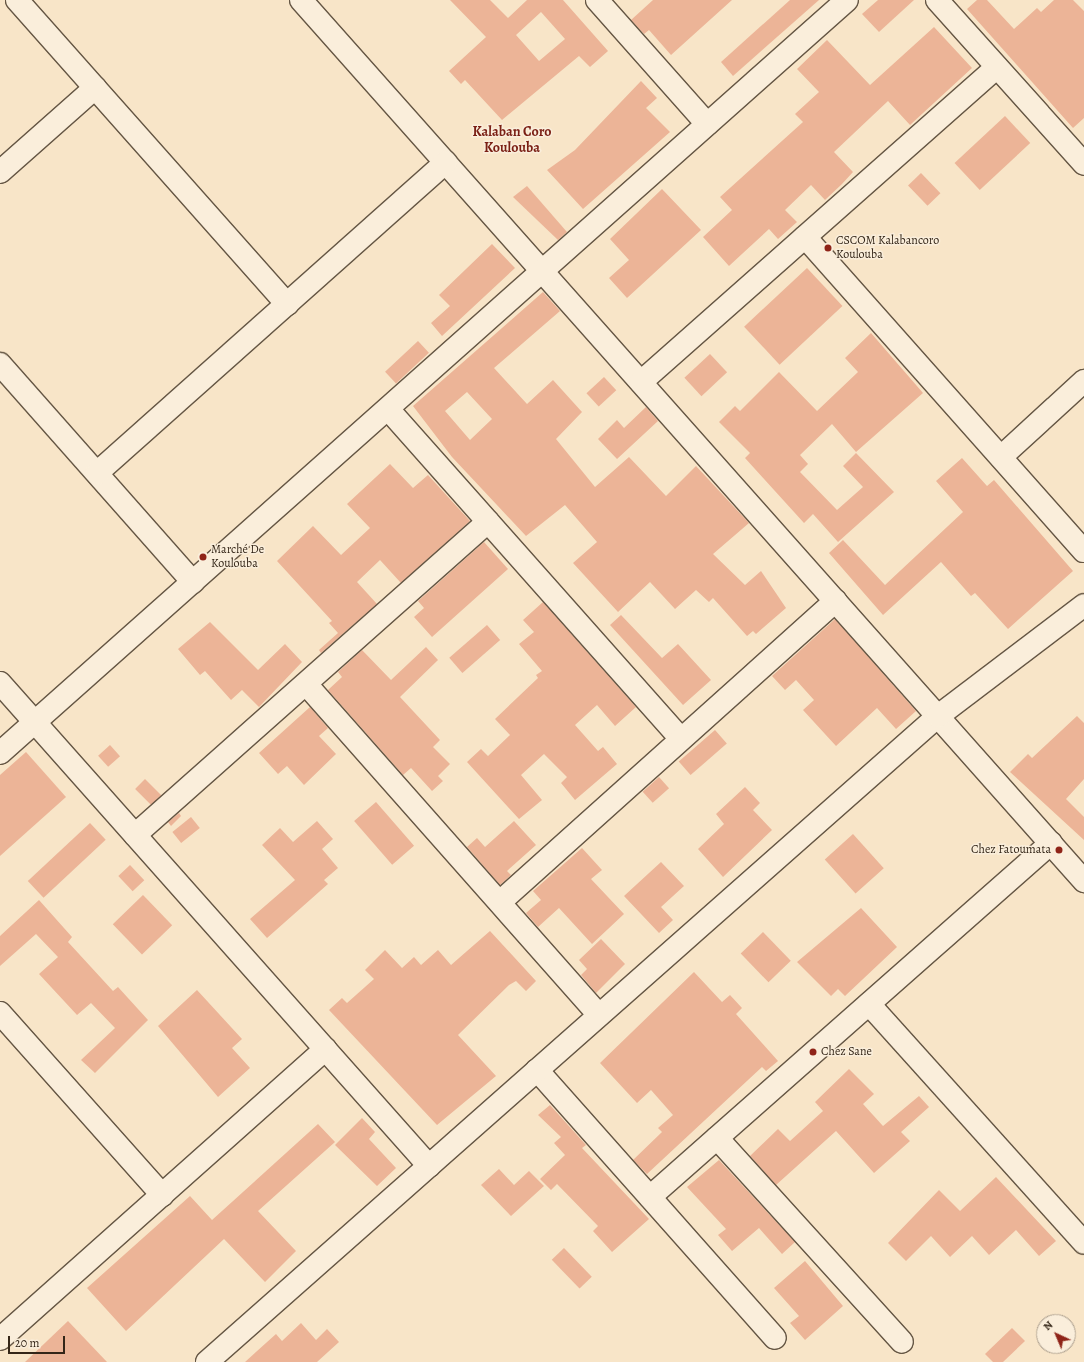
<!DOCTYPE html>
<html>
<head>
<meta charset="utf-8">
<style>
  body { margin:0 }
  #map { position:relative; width:1084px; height:1362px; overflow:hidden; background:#f8e5c8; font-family:Alegreya,serif }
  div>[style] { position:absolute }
  .building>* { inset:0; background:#ecb497; transform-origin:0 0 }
  .roads { filter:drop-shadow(1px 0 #655644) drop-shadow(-1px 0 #655644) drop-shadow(0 1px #655644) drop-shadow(0 -1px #655644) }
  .minor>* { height:22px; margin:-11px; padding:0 11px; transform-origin:11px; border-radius:11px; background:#faeedb }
  .dots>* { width:11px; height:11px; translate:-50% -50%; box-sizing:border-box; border:2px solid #faeedb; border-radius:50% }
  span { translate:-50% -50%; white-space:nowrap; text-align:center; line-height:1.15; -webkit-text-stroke:3px #faeedb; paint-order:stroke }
  .poi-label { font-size:12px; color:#342618 }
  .left { translate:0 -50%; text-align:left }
  .right { translate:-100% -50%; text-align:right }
  .quarter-label { font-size:14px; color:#7a1f14; font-weight:700 }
  .north { position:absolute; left:1036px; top:1314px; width:40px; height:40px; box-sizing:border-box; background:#faeedb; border:1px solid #ab9e8d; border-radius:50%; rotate:316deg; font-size:11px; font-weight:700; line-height:16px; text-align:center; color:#342618 }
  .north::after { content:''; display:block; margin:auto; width:14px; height:18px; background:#8f2418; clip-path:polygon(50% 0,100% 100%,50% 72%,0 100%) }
  .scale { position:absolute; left:8px; top:1336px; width:57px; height:18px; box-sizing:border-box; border:2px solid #342618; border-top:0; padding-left:5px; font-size:12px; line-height:14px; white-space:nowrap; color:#342618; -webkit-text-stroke:3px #faeedb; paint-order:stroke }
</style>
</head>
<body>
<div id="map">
  <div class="building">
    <div style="clip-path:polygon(evenodd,450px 0,490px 0,508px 18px,527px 0,563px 0,608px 51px,590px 67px,579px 56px,502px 120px,465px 80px,461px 84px,449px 71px,486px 37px,450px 0,541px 12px,565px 39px,539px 61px,516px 35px,541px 12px)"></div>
    <div style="clip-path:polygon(653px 0,732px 0,671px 55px,649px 30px,644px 34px,631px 20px)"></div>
    <div style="clip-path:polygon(790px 0,819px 0,733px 76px,721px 62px)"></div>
    <div style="clip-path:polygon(878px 0,914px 0,879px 32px,862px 14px)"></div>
    <div style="clip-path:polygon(977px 0,987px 0,1014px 29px,1037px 8px,1041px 12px,1054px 0,1073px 0,1084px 11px,1084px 118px,1073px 128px,967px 9px)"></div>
    <div style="clip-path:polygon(934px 27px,972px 68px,910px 125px,888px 101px,834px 152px,853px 172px,842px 184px,825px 200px,811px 185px,785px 210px,797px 222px,778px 239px,769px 229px,729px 266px,703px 237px,732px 210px,720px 197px,803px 122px,795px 114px,819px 92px,797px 69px,827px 40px,870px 85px)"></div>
    <div style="clip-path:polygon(641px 81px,657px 98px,646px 108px,670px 132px,583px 209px,547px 170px,575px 150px)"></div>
    <div style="left:1005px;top:116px;width:37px;height:69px;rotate:47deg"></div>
    <div style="left:921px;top:173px;width:28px;height:18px;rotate:46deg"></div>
    <div style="clip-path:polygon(527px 186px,567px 232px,558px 240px,513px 197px)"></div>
    <div style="clip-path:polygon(662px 189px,701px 230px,627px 298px,609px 278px,629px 260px,610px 239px)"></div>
    <div style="clip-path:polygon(492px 244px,515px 268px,442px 336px,431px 323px,450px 306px,439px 295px)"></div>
    <div style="left:807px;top:268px;width:52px;height:86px;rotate:47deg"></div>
    <div style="clip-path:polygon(evenodd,543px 292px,560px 311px,494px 368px,527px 404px,553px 380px,582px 412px,556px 439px,595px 487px,629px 457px,666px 496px,696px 466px,749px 523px,713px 554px,745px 585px,761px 571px,786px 608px,756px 634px,753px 631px,747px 636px,713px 598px,709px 602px,696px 590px,675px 609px,650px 582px,618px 612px,573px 563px,597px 542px,565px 505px,526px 536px,452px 457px,413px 406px,543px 292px,467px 392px,492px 419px,470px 440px,445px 411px,467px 392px)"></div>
    <div style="clip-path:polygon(871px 333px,923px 393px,856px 452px,832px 424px,800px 455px,808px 464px,800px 472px,837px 510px,863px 487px,843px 466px,856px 453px,894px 492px,838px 542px,813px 514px,804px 523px,745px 458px,750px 453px,719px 422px,735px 406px,740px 411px,779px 372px,817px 411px,858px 372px,845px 358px)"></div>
    <div style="left:418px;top:341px;width:16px;height:45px;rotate:47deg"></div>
    <div style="left:710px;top:354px;width:25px;height:35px;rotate:47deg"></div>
    <div style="left:604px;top:377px;width:18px;height:24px;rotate:47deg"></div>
    <div style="clip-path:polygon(646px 407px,658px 421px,617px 459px,598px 439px,617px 420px,624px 428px)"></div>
    <div style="clip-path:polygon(962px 458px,987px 486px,994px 480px,1073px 571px,1008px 629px,975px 593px,971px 596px,941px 562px,883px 615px,829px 553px,843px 540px,885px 585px,963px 512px,936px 481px)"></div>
    <div style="clip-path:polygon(390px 464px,413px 488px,428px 475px,470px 521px,401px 583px,380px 560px,357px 582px,377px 604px,321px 653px,319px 650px,338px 633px,329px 623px,332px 621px,277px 561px,313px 526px,341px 555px,370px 528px,347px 504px)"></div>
    <div style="clip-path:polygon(484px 542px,508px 569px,432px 637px,414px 617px,424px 608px,418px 601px)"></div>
    <div style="clip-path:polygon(543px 602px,636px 707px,615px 726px,597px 705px,575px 725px,598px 751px,603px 747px,617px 764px,575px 800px,561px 783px,567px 777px,544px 754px,521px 775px,542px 800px,519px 819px,467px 762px,481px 749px,488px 756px,510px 735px,495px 719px,538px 678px,536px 675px,542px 671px,519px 644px,534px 632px,523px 620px)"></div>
    <div style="clip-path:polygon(621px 615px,662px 658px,678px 644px,711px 680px,683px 705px,610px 625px)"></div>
    <div style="clip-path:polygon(835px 619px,916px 711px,896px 729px,877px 708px,836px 746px,803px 710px,814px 700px,796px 680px,785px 690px,772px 676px)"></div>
    <div style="clip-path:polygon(210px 622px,258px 670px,285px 644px,302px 662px,259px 707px,242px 690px,231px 700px,205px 671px,200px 675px,178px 649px)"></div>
    <div style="left:487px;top:625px;width:20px;height:50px;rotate:49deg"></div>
    <div style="clip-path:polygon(426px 647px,438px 660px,400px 697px,440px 740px,433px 747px,450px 764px,438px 776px,443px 781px,432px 791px,411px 768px,403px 775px,328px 690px,342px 677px,338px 672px,362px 650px,391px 680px)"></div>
    <div style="clip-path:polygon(310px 707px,328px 728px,319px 736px,336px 754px,304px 785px,287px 766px,278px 774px,259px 753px)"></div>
    <div style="clip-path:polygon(1077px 716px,1084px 723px,1084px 779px,1066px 799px,1084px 817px,1084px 840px,1010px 772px,1028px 754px,1032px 758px)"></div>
    <div style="left:715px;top:730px;width:18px;height:48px;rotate:49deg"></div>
    <div style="left:110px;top:745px;width:15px;height:16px;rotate:48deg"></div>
    <div style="clip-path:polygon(26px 752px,66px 797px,0 856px,0 775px)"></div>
    <div style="left:659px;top:777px;width:15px;height:22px;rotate:48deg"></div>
    <div style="left:145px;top:779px;width:23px;height:14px;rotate:45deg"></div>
    <div style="clip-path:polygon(745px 787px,760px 803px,753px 810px,772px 830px,723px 877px,698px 849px,724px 824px,716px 814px)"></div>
    <div style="left:376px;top:802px;width:58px;height:29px;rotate:49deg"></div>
    <div style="clip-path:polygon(179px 813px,181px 816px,171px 826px,168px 822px)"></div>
    <div style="left:191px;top:817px;width:14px;height:24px;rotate:51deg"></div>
    <div style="clip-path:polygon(317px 821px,333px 839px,322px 849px,338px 868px,324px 880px,328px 884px,267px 938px,250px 919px,295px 880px,262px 845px,280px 828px,293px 842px)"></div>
    <div style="clip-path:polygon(514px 821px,536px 845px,507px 871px,511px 875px,500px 885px,467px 847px,477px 838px,485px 847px)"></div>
    <div style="left:90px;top:823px;width:23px;height:85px;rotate:47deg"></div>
    <div style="left:853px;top:834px;width:46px;height:38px;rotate:48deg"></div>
    <div style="clip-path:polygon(582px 848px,602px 870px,591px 879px,624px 914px,592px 944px,559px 908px,538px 927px,526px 913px,541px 900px,533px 891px)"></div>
    <div style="clip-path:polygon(661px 862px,684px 886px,661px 907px,673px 920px,659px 933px,624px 896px)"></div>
    <div style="left:130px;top:865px;width:21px;height:16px;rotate:47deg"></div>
    <div style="left:143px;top:895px;width:42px;height:42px;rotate:46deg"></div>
    <div style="clip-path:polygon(39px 900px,72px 937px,68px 942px,113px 991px,118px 987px,148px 1020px,95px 1073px,81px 1060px,115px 1028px,91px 1003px,77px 1015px,39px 974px,58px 957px,36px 934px,0 966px,0 936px)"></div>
    <div style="clip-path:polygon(861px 908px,897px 947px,845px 996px,838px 989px,831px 996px,797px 962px)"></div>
    <div style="clip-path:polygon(490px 931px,536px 981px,526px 991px,516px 981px,509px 985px,458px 1035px,496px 1076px,437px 1125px,329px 1010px,342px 998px,347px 1003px,374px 979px,365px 970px,385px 950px,402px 968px,414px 957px,421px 965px,438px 950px,451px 965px)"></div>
    <div style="left:763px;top:932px;width:40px;height:31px;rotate:46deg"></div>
    <div style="clip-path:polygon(601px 939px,625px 964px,596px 993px,581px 975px,587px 969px,579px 960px)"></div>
    <div style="clip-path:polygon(694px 972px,722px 1002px,730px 995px,742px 1008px,736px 1014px,778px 1061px,766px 1071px,762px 1067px,647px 1174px,633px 1160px,662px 1132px,658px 1128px,673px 1115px,651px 1090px,637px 1103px,600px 1063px)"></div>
    <div style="clip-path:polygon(197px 990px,242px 1039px,232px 1048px,250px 1068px,218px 1097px,158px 1026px)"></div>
    <div style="clip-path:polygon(849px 1069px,874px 1094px,863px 1104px,883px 1126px,919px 1096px,929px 1107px,901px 1132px,910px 1141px,874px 1173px,836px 1131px,776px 1185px,750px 1156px,778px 1129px,790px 1141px,823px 1111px,815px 1102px)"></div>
    <div style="clip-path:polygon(550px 1105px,586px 1145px,582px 1148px,649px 1219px,612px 1252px,593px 1231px,598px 1226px,557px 1184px,551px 1190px,540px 1179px,565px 1155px,554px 1143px,561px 1137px,538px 1115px)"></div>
    <div style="clip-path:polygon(362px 1118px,375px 1132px,369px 1139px,396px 1168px,377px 1186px,335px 1145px)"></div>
    <div style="clip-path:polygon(318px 1124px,335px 1142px,258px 1211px,296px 1251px,265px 1282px,224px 1239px,126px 1331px,87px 1288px,190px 1196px,212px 1220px)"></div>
    <div style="clip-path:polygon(719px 1160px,795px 1242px,782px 1254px,759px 1228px,732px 1251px,718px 1235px,726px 1229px,687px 1187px)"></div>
    <div style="clip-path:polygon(499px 1169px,514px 1185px,529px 1171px,544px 1186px,511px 1216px,481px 1185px)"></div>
    <div style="clip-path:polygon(996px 1177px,1056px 1241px,1039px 1256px,1016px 1230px,989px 1255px,972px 1236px,950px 1257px,931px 1236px,906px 1261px,888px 1243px,939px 1190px,960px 1211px)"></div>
    <div style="left:564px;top:1248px;width:40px;height:17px;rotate:46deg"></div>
    <div style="clip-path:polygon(805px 1261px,843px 1306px,805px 1340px,790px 1323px,799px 1316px,774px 1288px)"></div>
    <div style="clip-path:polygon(68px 1321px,107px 1362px,25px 1362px)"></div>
    <div style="clip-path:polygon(301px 1323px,316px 1340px,327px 1329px,339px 1342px,317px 1362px,245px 1362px,276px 1334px,282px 1341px)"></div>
    <div style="clip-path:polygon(1012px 1328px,1025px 1341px,1003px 1362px,993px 1362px,985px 1354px)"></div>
  </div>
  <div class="roads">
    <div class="minor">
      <div style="left:17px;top:0;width:407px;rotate:48.4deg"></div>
      <div style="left:301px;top:0;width:1179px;rotate:48.37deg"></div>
      <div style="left:597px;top:0;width:166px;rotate:48.4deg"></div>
      <div style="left:937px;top:0;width:220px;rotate:48.1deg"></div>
      <div style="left:0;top:172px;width:127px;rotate:-41.5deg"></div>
      <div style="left:805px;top:237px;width:420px;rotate:48.4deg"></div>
      <div style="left:0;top:364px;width:291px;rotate:48.5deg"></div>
      <div style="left:641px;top:382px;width:475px;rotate:-41.5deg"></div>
      <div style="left:388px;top:409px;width:441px;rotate:48.4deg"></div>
      <div style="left:1001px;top:457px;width:113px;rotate:-42.5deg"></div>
      <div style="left:97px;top:473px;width:467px;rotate:-41.7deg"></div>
      <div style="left:0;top:683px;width:646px;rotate:48.39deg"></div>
      <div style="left:306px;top:684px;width:442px;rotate:48.5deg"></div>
      <div style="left:0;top:753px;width:1133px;rotate:-41.64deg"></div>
      <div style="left:135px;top:835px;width:472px;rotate:-41.6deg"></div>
      <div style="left:500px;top:902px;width:451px;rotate:-41.9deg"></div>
      <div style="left:869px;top:1004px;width:321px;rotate:48deg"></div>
      <div style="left:0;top:1013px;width:244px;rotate:48.3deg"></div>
      <div style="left:537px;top:1070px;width:358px;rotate:48.4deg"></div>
      <div style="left:717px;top:1138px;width:275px;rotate:47.8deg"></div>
      <div style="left:650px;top:1197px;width:535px;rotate:-41.44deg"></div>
      <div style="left:0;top:1339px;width:436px;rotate:-41.7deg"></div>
      <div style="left:207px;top:1362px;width:976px;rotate:-41.47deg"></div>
      <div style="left:938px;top:716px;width:183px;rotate:-37.2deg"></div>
    </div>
  </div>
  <div class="dots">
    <div style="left:828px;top:248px;background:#8f2418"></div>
    <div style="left:203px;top:557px;background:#8f2418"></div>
    <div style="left:1059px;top:850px;background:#8f2418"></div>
    <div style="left:813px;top:1052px;background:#8f2418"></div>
  </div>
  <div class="poi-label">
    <span class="left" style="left:836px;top:248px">CSCOM Kalabancoro<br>Koulouba</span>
    <span class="left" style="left:211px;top:557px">Marché De<br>Koulouba</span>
    <span class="right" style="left:1051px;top:850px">Chez Fatoumata</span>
    <span class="left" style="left:821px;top:1052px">Chez Sane</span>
  </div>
  <div class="quarter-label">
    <span style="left:512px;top:140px">Kalaban Coro<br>Koulouba</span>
  </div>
  <div class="north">N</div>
  <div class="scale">20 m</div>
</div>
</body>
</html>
